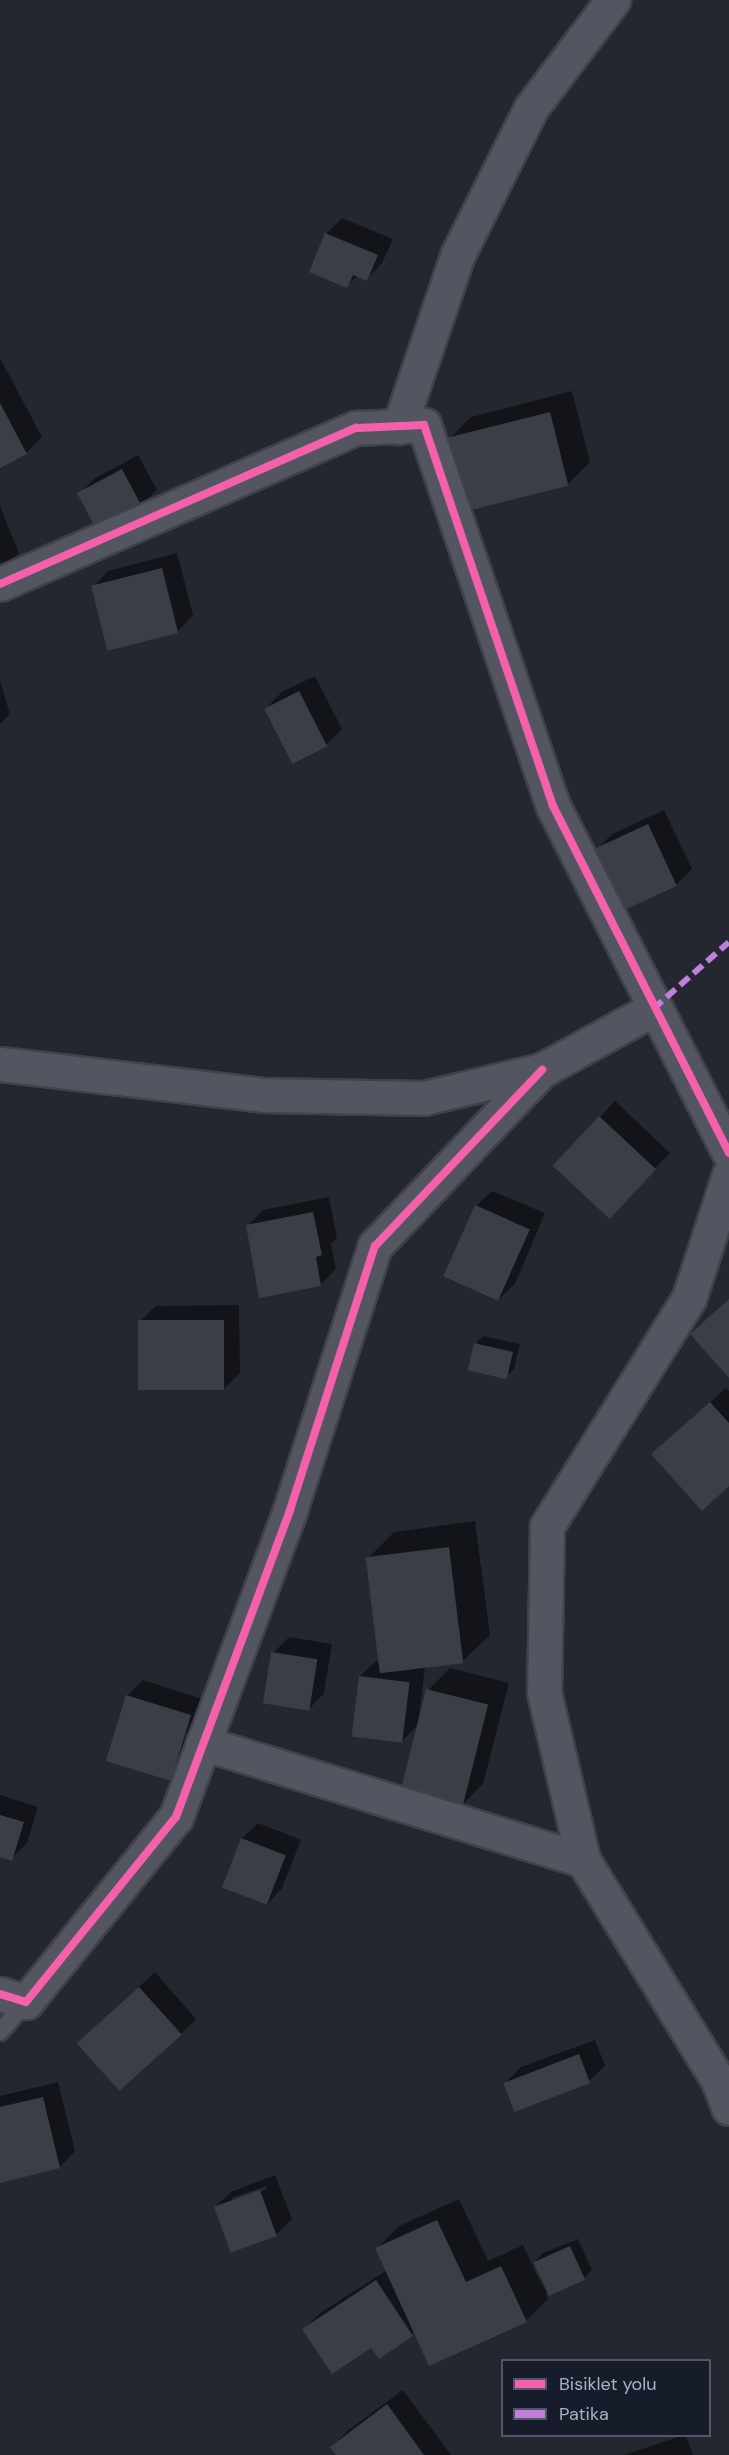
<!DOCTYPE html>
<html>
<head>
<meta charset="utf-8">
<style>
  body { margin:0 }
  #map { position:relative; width:729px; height:2455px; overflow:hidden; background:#242730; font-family:"DM Sans",sans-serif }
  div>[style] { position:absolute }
  .shadow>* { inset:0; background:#0007 }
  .building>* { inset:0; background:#3b3e47; transform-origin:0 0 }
  .roads { filter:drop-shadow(2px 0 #40424a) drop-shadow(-2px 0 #40424a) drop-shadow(0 2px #40424a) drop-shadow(0 -2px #40424a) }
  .lane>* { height:16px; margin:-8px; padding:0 8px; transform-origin:8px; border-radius:8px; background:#535560 }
  .street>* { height:33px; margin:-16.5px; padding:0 16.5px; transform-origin:16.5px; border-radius:16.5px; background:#535560 }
  .quiet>* { height:6px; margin-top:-3px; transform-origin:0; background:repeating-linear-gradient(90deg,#c07fdc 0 12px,transparent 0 18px) }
  .cycleway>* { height:8px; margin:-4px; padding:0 4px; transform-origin:4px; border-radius:4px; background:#f560ab }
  span { translate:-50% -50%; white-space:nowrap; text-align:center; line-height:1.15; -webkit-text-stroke:6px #171c2b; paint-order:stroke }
  .legend { position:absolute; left:501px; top:2359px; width:210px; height:78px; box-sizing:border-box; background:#171c2b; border:2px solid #525768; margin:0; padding:8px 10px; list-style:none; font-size:18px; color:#abb0c4 }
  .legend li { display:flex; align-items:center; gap:12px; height:30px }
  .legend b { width:30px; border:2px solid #525768 }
</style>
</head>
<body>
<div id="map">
  <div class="shadow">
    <div style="clip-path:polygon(342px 218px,393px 239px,382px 263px,367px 279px,358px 275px,347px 286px,326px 234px)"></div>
    <div style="clip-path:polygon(0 358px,42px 437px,26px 453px,0 467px)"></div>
    <div style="clip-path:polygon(572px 391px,590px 462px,568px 484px,449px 439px,471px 417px)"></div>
    <div style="clip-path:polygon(138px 455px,157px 490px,141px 505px,79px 494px,94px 479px)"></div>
    <div style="clip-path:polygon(0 506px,19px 553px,0 571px)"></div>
    <div style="clip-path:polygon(177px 553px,193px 615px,178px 631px,109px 649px,93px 587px,108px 571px)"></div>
    <div style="clip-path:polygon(315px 676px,342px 729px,326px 745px,266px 708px,282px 692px)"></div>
    <div style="clip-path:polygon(0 681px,10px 714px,0 724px)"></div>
    <div style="clip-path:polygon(664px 810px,692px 869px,676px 885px,596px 850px,612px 834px)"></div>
    <div style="clip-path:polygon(615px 1101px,670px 1153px,624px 1201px,600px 1117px)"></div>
    <div style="clip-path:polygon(492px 1191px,545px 1213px,515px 1284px,499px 1299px,476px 1206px)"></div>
    <div style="clip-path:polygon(329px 1197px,337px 1238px,331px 1244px,336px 1269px,320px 1285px,248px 1225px,263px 1210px)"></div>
    <div style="clip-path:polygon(239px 1305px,240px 1373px,224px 1389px,140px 1321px,156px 1306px)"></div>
    <div style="clip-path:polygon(483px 1336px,520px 1344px,514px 1369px,506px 1377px,475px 1344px)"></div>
    <div style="clip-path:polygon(726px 1388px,729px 1391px,729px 1484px,669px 1439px)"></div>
    <div style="clip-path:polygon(475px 1521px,490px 1635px,463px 1661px,425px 1666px,419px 1717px,428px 1690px,450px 1668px,509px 1683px,483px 1784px,461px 1806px,419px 1724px,402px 1741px,360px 1676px,376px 1661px,381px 1661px,368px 1558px,394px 1532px)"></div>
    <div style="clip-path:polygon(289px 1637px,332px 1644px,324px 1693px,309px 1709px,273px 1653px)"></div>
    <div style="clip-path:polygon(143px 1680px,205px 1700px,185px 1764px,169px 1780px,127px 1696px)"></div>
    <div style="clip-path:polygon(0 1795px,38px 1807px,27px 1843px,11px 1859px,0 1856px)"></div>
    <div style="clip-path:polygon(258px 1823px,301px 1840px,282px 1888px,267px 1904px,223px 1886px,242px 1838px)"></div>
    <div style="clip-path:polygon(155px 1972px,196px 2019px,181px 2034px,78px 2043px)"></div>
    <div style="clip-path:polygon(595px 2040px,605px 2066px,589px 2081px,505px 2083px,521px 2067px)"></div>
    <div style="clip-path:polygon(58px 2082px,75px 2151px,60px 2167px,0 2181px,0 2096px)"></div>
    <div style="clip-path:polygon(evenodd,275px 2175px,292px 2219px,276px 2235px,215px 2207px,231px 2192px,275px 2175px,266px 2186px,267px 2189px,232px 2202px,232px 2198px,266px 2186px)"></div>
    <div style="clip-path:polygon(459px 2199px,488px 2261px,523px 2245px,544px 2290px,535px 2261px,543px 2253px,578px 2239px,592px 2270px,584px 2278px,546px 2294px,548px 2299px,526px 2321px,415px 2332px,372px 2346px,304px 2329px,320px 2313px,387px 2270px,377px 2248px,399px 2226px)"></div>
    <div style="clip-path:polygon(403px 2390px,451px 2455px,338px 2455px,332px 2447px,347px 2431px)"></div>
    <div style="clip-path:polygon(681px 2436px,686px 2436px,693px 2455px,624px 2455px)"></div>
  </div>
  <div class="building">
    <div style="clip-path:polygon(325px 233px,378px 255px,367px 281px,353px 275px,347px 288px,309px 272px)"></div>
    <div style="clip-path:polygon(0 403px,27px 454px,0 468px)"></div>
    <div style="left:550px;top:412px;width:76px;height:105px;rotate:76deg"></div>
    <div style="left:122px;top:469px;width:43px;height:51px;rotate:62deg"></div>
    <div style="left:162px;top:568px;width:67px;height:73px;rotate:76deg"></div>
    <div style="left:299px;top:691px;width:62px;height:39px;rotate:63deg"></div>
    <div style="left:648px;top:824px;width:68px;height:60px;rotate:65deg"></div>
    <div style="left:599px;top:1116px;width:78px;height:68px;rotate:43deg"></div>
    <div style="left:475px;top:1205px;width:60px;height:78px;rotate:24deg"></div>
    <div style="clip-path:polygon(313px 1212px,322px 1255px,316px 1257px,321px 1286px,259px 1298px,246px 1225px)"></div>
    <div style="clip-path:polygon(729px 1299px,729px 1378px,690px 1334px)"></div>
    <div style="left:224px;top:1320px;width:70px;height:86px;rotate:90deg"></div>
    <div style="left:474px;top:1343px;width:40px;height:28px;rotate:13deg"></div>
    <div style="clip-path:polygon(710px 1402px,729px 1423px,729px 1486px,702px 1511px,651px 1454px)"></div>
    <div style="left:449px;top:1547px;width:117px;height:84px;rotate:83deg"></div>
    <div style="left:271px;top:1652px;width:47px;height:52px;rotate:9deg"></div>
    <div style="left:359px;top:1676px;width:51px;height:61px;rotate:7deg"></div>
    <div style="left:426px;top:1689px;width:64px;height:106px;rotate:14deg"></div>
    <div style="left:126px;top:1695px;width:68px;height:69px;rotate:17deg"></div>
    <div style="clip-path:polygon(0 1815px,24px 1822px,12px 1861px,0 1857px)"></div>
    <div style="left:241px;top:1838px;width:48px;height:53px;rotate:21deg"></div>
    <div style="left:139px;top:1987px;width:64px;height:84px;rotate:48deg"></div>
    <div style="left:579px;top:2054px;width:31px;height:81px;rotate:69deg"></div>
    <div style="clip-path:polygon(43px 2097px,60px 2168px,0 2183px,0 2107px)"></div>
    <div style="left:260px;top:2190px;width:49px;height:49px;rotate:70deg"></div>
    <div style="clip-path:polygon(437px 2220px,466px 2282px,501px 2266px,527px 2322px,429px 2366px,375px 2248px)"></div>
    <div style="left:570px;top:2246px;width:37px;height:40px;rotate:66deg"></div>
    <div style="clip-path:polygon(376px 2280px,413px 2336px,379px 2359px,371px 2348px,332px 2374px,302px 2329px)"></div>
    <div style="clip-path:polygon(387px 2404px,424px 2455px,336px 2455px,330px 2447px)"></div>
  </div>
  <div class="roads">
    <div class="lane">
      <div style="left:0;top:2032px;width:40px;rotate:-49deg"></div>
    </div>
    <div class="street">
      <div style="left:399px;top:427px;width:183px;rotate:-71.2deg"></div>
      <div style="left:458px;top:254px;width:163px;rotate:-63.4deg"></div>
      <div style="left:531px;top:108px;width:136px;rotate:-52.8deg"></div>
      <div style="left:0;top:584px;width:389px;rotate:-23.7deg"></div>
      <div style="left:356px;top:428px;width:68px;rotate:-2.5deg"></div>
      <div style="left:424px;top:425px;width:402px;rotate:71.3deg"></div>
      <div style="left:553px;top:806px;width:389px;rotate:63.1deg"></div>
      <div style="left:0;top:1064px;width:267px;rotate:6.7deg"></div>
      <div style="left:265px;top:1095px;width:159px;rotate:1.1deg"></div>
      <div style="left:424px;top:1098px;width:121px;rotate:-13.3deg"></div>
      <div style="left:542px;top:1070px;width:127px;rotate:-28.8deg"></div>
      <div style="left:729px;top:1175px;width:129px;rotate:108deg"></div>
      <div style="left:689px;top:1298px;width:269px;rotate:121.9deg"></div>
      <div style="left:547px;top:1526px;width:166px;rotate:91deg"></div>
      <div style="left:544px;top:1692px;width:172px;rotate:76.9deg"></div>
      <div style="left:583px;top:1860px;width:258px;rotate:58.5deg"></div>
      <div style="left:718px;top:2080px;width:30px;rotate:69deg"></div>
      <div style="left:203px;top:1743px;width:398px;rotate:17.1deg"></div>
      <div style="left:0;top:1994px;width:27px;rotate:17deg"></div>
      <div style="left:26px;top:2002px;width:238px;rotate:-51deg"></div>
      <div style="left:176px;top:1817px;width:327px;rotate:-69.6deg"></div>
      <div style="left:290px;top:1510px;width:277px;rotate:-72.2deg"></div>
      <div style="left:375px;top:1246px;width:243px;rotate:-46.5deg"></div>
    </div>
  </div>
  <div class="quiet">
    <div style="left:653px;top:1009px;width:101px;rotate:-41.4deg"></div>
  </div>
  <div class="cycleway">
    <div style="left:0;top:584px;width:389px;rotate:-23.7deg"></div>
    <div style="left:356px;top:428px;width:68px;rotate:-2.5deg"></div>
    <div style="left:424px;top:425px;width:402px;rotate:71.3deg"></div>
    <div style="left:553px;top:806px;width:389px;rotate:63.1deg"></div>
    <div style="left:0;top:1994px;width:27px;rotate:17deg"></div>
    <div style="left:26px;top:2002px;width:238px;rotate:-51deg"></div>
    <div style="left:176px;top:1817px;width:327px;rotate:-69.6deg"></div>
    <div style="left:290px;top:1510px;width:277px;rotate:-72.2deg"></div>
    <div style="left:375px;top:1246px;width:243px;rotate:-46.5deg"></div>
  </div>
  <ul class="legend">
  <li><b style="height:8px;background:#f560ab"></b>Bisiklet yolu</li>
  <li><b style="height:8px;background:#c07fdc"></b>Patika</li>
  </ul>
</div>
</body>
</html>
